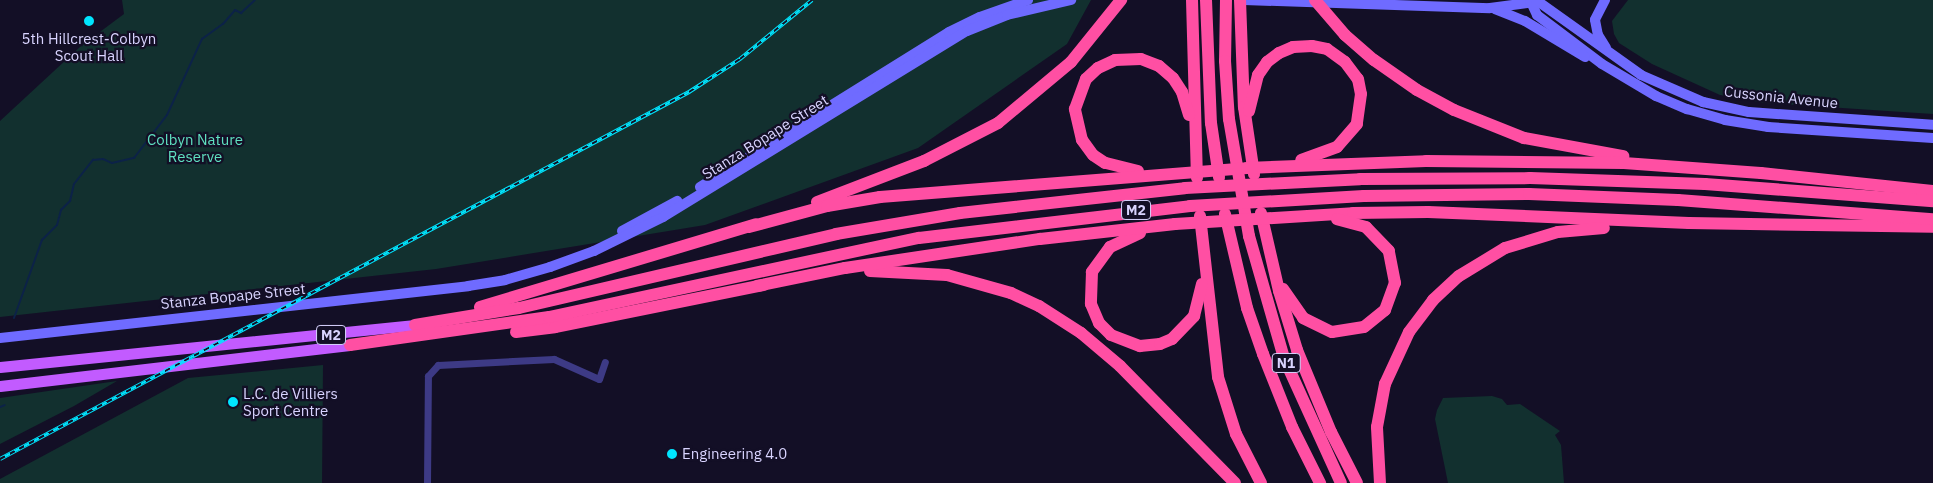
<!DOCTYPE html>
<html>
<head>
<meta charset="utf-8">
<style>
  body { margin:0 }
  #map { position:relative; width:1933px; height:483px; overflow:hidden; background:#130f26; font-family:"IBM Plex Sans",sans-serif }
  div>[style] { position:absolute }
  .green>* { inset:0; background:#12302f }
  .stream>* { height:2px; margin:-1px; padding:0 1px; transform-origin:1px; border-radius:1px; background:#0c2248 }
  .street>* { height:7px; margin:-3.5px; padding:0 3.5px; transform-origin:3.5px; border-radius:3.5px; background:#3d3a85 }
  .secondary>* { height:10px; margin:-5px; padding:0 5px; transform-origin:5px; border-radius:5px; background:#6f6bff }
  .primary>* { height:11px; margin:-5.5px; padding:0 5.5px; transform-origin:5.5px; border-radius:5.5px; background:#c25bff }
  .highway>* { height:12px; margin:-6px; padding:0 6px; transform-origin:6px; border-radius:6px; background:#ff4fa3 }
  .rail>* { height:4px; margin-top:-2px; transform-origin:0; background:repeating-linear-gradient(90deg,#130f26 0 5.5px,#00e5ff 0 11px); box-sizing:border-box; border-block:1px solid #00e5ff }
  .dots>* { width:14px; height:14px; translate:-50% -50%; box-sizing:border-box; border:2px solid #130f26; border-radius:50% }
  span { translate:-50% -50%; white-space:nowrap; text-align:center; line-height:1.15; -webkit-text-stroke:4.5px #130f26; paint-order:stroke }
  .shield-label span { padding:1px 4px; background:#130f26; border:1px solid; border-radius:4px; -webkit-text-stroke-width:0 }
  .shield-label { font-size:14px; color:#d9d4ff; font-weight:700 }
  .poi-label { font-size:15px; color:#d9d4ff }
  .left { translate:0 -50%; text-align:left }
  .street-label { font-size:15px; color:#d9d4ff }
  .park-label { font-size:15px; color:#5fe0c0 }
</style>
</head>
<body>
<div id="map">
  <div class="green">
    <div style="clip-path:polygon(122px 0,1091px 0,1067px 44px,918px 148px,705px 225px,436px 269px,0 317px,0 121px,81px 46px,124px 14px)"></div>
    <div style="clip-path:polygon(1628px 0,1933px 0,1933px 114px,1765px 103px,1720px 95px,1652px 64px,1619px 43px,1614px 34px,1612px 21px)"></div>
    <div style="clip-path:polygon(323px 365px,322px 483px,0 483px,0 479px,188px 378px)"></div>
    <div style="clip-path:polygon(117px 381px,74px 406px,0 444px,0 398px)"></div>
    <div style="clip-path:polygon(1492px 396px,1502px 399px,1507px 405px,1520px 404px,1560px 431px,1555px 435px,1561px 445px,1564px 483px,1448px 483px,1435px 419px,1437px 410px,1443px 398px)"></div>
  </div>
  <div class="stream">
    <div style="left:14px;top:318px;width:83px;rotate:-70.3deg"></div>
    <div style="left:42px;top:240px;width:21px;rotate:-45deg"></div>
    <div style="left:57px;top:225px;width:16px;rotate:-75deg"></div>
    <div style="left:61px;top:210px;width:13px;rotate:-45deg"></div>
    <div style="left:70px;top:201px;width:17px;rotate:-77deg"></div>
    <div style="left:74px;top:184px;width:31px;rotate:-52deg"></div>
    <div style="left:93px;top:160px;width:10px;rotate:-6deg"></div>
    <div style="left:103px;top:159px;width:10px;rotate:24deg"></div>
    <div style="left:112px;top:163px;width:23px;rotate:-13deg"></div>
    <div style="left:134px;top:158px;width:54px;rotate:-52.5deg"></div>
    <div style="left:167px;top:115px;width:84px;rotate:-65.3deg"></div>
    <div style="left:202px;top:39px;width:26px;rotate:-36deg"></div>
    <div style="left:223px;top:24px;width:18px;rotate:-49deg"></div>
    <div style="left:235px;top:10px;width:7px;rotate:27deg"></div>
    <div style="left:241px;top:13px;width:19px;rotate:-43deg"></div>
    <div style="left:0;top:407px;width:5px;rotate:-22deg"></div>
  </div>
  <div class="street">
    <div style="left:427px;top:483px;width:107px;rotate:-89.5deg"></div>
    <div style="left:428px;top:376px;width:15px;rotate:-48deg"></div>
    <div style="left:438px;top:365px;width:116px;rotate:-3deg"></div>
    <div style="left:554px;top:359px;width:49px;rotate:24deg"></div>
    <div style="left:599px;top:379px;width:18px;rotate:-71deg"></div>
  </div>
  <div class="secondary">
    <div style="left:1244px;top:0;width:246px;rotate:1.9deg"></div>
    <div style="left:1490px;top:8px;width:45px;rotate:-7.6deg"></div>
    <div style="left:1530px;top:0;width:17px;rotate:65deg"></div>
    <div style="left:1537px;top:15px;width:81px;rotate:37deg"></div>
    <div style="left:1602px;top:64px;width:63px;rotate:30.7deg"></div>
    <div style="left:1656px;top:96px;width:34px;rotate:23deg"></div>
    <div style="left:1687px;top:109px;width:40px;rotate:16deg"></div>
    <div style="left:1725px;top:120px;width:44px;rotate:9.2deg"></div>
    <div style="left:1768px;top:127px;width:165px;rotate:3.8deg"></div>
    <div style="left:1536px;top:0;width:129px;rotate:35.5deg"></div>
    <div style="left:1641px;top:75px;width:68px;rotate:23.5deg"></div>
    <div style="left:1703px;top:102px;width:47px;rotate:12.3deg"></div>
    <div style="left:1749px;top:112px;width:184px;rotate:4deg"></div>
    <div style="left:1605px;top:0;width:22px;rotate:117deg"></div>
    <div style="left:1595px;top:20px;width:15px;rotate:79deg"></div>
    <div style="left:1598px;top:35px;width:15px;rotate:58deg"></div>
    <div style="left:1495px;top:9px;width:32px;rotate:22deg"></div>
    <div style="left:1525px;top:21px;width:70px;rotate:31deg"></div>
    <div style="left:700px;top:187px;width:293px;rotate:-31.9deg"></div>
    <div style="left:949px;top:32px;width:34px;rotate:-26deg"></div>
    <div style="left:980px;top:17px;width:51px;rotate:-19.5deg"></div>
    <div style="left:622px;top:231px;width:63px;rotate:-28.6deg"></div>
    <div style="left:0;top:338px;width:471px;rotate:-6.3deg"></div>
    <div style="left:468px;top:286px;width:37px;rotate:-9deg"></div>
    <div style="left:505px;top:280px;width:47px;rotate:-16.1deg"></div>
    <div style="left:550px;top:267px;width:47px;rotate:-20deg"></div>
    <div style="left:594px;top:251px;width:77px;rotate:-26.2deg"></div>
    <div style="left:663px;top:217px;width:356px;rotate:-31.5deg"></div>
    <div style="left:967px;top:31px;width:43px;rotate:-21.8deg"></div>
    <div style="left:1007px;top:15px;width:66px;rotate:-13.2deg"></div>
  </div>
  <div class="primary">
    <div style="left:0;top:367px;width:417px;rotate:-5.8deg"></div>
    <div style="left:0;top:386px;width:352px;rotate:-6.7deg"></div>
  </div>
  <div class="highway">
    <div style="left:1192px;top:0;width:178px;rotate:88.4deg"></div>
    <div style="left:1206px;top:0;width:123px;rotate:87.7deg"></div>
    <div style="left:1211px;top:123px;width:55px;rotate:81.6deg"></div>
    <div style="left:1226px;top:0;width:61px;rotate:90.9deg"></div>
    <div style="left:1225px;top:61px;width:58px;rotate:86.1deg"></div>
    <div style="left:1229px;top:119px;width:119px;rotate:80.3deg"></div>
    <div style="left:1249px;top:236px;width:127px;rotate:74deg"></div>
    <div style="left:1284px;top:358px;width:137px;rotate:65.5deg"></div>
    <div style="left:1240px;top:0;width:107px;rotate:87.9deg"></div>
    <div style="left:1244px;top:107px;width:68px;rotate:81.5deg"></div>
    <div style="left:1315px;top:0;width:46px;rotate:49.4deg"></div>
    <div style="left:1345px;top:35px;width:38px;rotate:41deg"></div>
    <div style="left:1374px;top:60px;width:52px;rotate:34.9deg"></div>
    <div style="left:1417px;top:90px;width:42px;rotate:28.4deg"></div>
    <div style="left:1454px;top:110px;width:75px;rotate:21.8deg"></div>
    <div style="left:1524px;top:138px;width:101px;rotate:10.3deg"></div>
    <div style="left:1249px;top:111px;width:37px;rotate:-76deg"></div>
    <div style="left:1258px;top:75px;width:16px;rotate:-55deg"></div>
    <div style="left:1267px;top:62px;width:15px;rotate:-37deg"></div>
    <div style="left:1279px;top:53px;width:15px;rotate:-23deg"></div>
    <div style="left:1293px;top:47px;width:19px;rotate:-3deg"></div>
    <div style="left:1312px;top:46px;width:15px;rotate:11deg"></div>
    <div style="left:1327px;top:49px;width:22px;rotate:36deg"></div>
    <div style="left:1345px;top:62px;width:21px;rotate:53deg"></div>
    <div style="left:1358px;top:79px;width:15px;rotate:79deg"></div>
    <div style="left:1361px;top:94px;width:30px;rotate:98deg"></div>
    <div style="left:1357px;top:124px;width:30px;rotate:131deg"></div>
    <div style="left:1337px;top:147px;width:38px;rotate:160deg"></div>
    <div style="left:1138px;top:171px;width:34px;rotate:-166deg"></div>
    <div style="left:1105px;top:163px;width:14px;rotate:-146deg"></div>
    <div style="left:1093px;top:155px;width:19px;rotate:-126deg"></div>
    <div style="left:1082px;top:140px;width:32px;rotate:-103deg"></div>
    <div style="left:1075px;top:109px;width:32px;rotate:-70deg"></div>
    <div style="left:1086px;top:79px;width:16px;rotate:-43deg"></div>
    <div style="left:1098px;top:68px;width:19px;rotate:-25deg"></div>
    <div style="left:1115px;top:60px;width:26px;rotate:-2deg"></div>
    <div style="left:1141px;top:59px;width:19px;rotate:21deg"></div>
    <div style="left:1159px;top:66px;width:18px;rotate:41deg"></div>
    <div style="left:1173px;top:78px;width:17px;rotate:57deg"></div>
    <div style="left:1182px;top:92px;width:24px;rotate:73deg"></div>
    <div style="left:817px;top:202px;width:115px;rotate:-21deg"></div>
    <div style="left:924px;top:161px;width:83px;rotate:-27.2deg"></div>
    <div style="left:998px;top:123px;width:95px;rotate:-39.9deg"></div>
    <div style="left:1071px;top:62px;width:80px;rotate:-51.1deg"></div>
    <div style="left:1261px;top:213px;width:80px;rotate:77deg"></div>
    <div style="left:1279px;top:291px;width:62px;rotate:73deg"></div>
    <div style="left:1297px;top:350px;width:89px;rotate:67.5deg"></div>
    <div style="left:1331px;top:432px;width:57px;rotate:63deg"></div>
    <div style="left:1225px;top:214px;width:97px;rotate:76.8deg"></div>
    <div style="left:1247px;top:308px;width:49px;rotate:70.8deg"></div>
    <div style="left:1263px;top:354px;width:79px;rotate:68.3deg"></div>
    <div style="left:1292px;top:427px;width:63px;rotate:63.4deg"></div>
    <div style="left:1200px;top:216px;width:162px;rotate:83.6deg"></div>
    <div style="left:1218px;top:377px;width:60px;rotate:72.5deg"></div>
    <div style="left:1236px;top:434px;width:55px;rotate:63deg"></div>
    <div style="left:749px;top:227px;width:81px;rotate:-15.1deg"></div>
    <div style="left:827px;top:206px;width:54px;rotate:-9.6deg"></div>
    <div style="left:880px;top:197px;width:368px;rotate:-4.5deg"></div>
    <div style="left:1247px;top:168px;width:179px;rotate:-2.2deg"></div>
    <div style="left:1426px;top:161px;width:198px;rotate:0.6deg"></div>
    <div style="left:1624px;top:163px;width:137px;rotate:4.2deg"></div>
    <div style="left:1761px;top:173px;width:173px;rotate:6deg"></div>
    <div style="left:1140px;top:233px;width:33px;rotate:155deg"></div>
    <div style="left:1110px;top:247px;width:31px;rotate:126deg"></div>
    <div style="left:1092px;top:272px;width:32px;rotate:92deg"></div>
    <div style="left:1091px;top:304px;width:21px;rotate:67deg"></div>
    <div style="left:1099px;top:323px;width:17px;rotate:45deg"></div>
    <div style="left:1111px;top:335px;width:31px;rotate:21deg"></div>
    <div style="left:1140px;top:346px;width:20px;rotate:-6deg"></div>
    <div style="left:1160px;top:344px;width:13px;rotate:-23deg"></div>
    <div style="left:1172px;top:339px;width:32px;rotate:-46deg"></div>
    <div style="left:1194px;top:316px;width:33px;rotate:-76deg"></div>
    <div style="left:870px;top:271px;width:77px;rotate:3deg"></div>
    <div style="left:947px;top:275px;width:66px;rotate:15.7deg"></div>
    <div style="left:1011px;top:293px;width:31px;rotate:25deg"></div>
    <div style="left:1039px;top:306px;width:50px;rotate:32.7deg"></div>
    <div style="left:1081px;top:333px;width:51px;rotate:40.2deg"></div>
    <div style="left:1120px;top:366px;width:164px;rotate:45.5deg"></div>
    <div style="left:757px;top:286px;width:90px;rotate:-11.6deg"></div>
    <div style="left:845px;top:268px;width:197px;rotate:-8.5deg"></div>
    <div style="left:1040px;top:239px;width:136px;rotate:-6.3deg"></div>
    <div style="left:1175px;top:224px;width:178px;rotate:-3.5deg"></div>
    <div style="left:1353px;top:213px;width:75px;rotate:-0.8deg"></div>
    <div style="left:1428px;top:212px;width:261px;rotate:2.4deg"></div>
    <div style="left:1689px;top:223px;width:244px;rotate:0.9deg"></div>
    <div style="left:1283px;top:289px;width:35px;rotate:55deg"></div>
    <div style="left:1303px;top:318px;width:32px;rotate:26deg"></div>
    <div style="left:1332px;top:332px;width:32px;rotate:-9deg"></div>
    <div style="left:1364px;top:327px;width:27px;rotate:-39deg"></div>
    <div style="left:1385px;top:310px;width:29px;rotate:-70deg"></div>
    <div style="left:1395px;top:283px;width:33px;rotate:-101deg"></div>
    <div style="left:1389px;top:251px;width:33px;rotate:-134deg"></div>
    <div style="left:1366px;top:227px;width:30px;rotate:-165deg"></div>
    <div style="left:480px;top:307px;width:288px;rotate:-16.7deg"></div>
    <div style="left:415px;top:325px;width:105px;rotate:-9.3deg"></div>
    <div style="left:519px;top:308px;width:326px;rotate:-13.1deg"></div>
    <div style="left:836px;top:234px;width:126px;rotate:-9.6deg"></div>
    <div style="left:960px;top:213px;width:226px;rotate:-6.3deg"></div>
    <div style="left:1185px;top:188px;width:175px;rotate:-2.9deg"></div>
    <div style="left:1360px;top:179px;width:170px;rotate:-0.3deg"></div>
    <div style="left:1530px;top:178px;width:175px;rotate:2deg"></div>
    <div style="left:1705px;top:184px;width:229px;rotate:4.3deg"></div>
    <div style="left:516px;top:332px;width:39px;rotate:-7deg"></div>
    <div style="left:555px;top:327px;width:213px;rotate:-11.4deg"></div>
    <div style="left:350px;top:345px;width:201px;rotate:-8deg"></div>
    <div style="left:549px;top:317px;width:378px;rotate:-12.1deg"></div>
    <div style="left:919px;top:238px;width:273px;rotate:-6.7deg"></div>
    <div style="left:1190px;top:206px;width:174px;rotate:-3.3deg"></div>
    <div style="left:1364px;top:196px;width:165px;rotate:-0.7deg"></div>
    <div style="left:1529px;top:194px;width:149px;rotate:2.3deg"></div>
    <div style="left:1678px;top:200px;width:256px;rotate:4.3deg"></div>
    <div style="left:1380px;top:483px;width:56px;rotate:-93.1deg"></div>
    <div style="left:1377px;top:427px;width:44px;rotate:-79.5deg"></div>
    <div style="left:1385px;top:384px;width:57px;rotate:-65.2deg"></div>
    <div style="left:1409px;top:332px;width:40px;rotate:-53deg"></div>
    <div style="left:1433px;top:300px;width:35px;rotate:-43deg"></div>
    <div style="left:1459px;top:276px;width:54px;rotate:-31.3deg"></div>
    <div style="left:1505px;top:248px;width:55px;rotate:-16.8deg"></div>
    <div style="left:1558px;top:232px;width:46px;rotate:-5deg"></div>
  </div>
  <div class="rail">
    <div style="left:0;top:459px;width:781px;rotate:-28.04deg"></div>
    <div style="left:689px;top:92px;width:61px;rotate:-32.9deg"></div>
    <div style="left:740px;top:59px;width:93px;rotate:-39.3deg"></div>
  </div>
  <div class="dots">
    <div style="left:89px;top:21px;background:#00e5ff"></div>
    <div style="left:233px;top:402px;background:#00e5ff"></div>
    <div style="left:672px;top:454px;background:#00e5ff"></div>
  </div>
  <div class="shield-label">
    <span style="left:1136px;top:210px">M2</span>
    <span style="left:331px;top:335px">M2</span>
    <span style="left:1286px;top:363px">N1</span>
  </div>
  <div class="poi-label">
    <span style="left:89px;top:47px">5th Hillcrest-Colbyn<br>Scout Hall</span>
    <span class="left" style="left:243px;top:402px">L.C. de Villiers<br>Sport Centre</span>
    <span class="left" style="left:682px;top:454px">Engineering 4.0</span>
  </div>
  <div class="street-label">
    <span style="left:1781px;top:97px;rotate:6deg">Cussonia Avenue</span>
    <span style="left:765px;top:137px;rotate:-32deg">Stanza Bopape Street</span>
    <span style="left:233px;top:296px;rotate:-6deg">Stanza Bopape Street</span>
  </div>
  <div class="park-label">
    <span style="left:195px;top:148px">Colbyn Nature<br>Reserve</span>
  </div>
</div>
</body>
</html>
